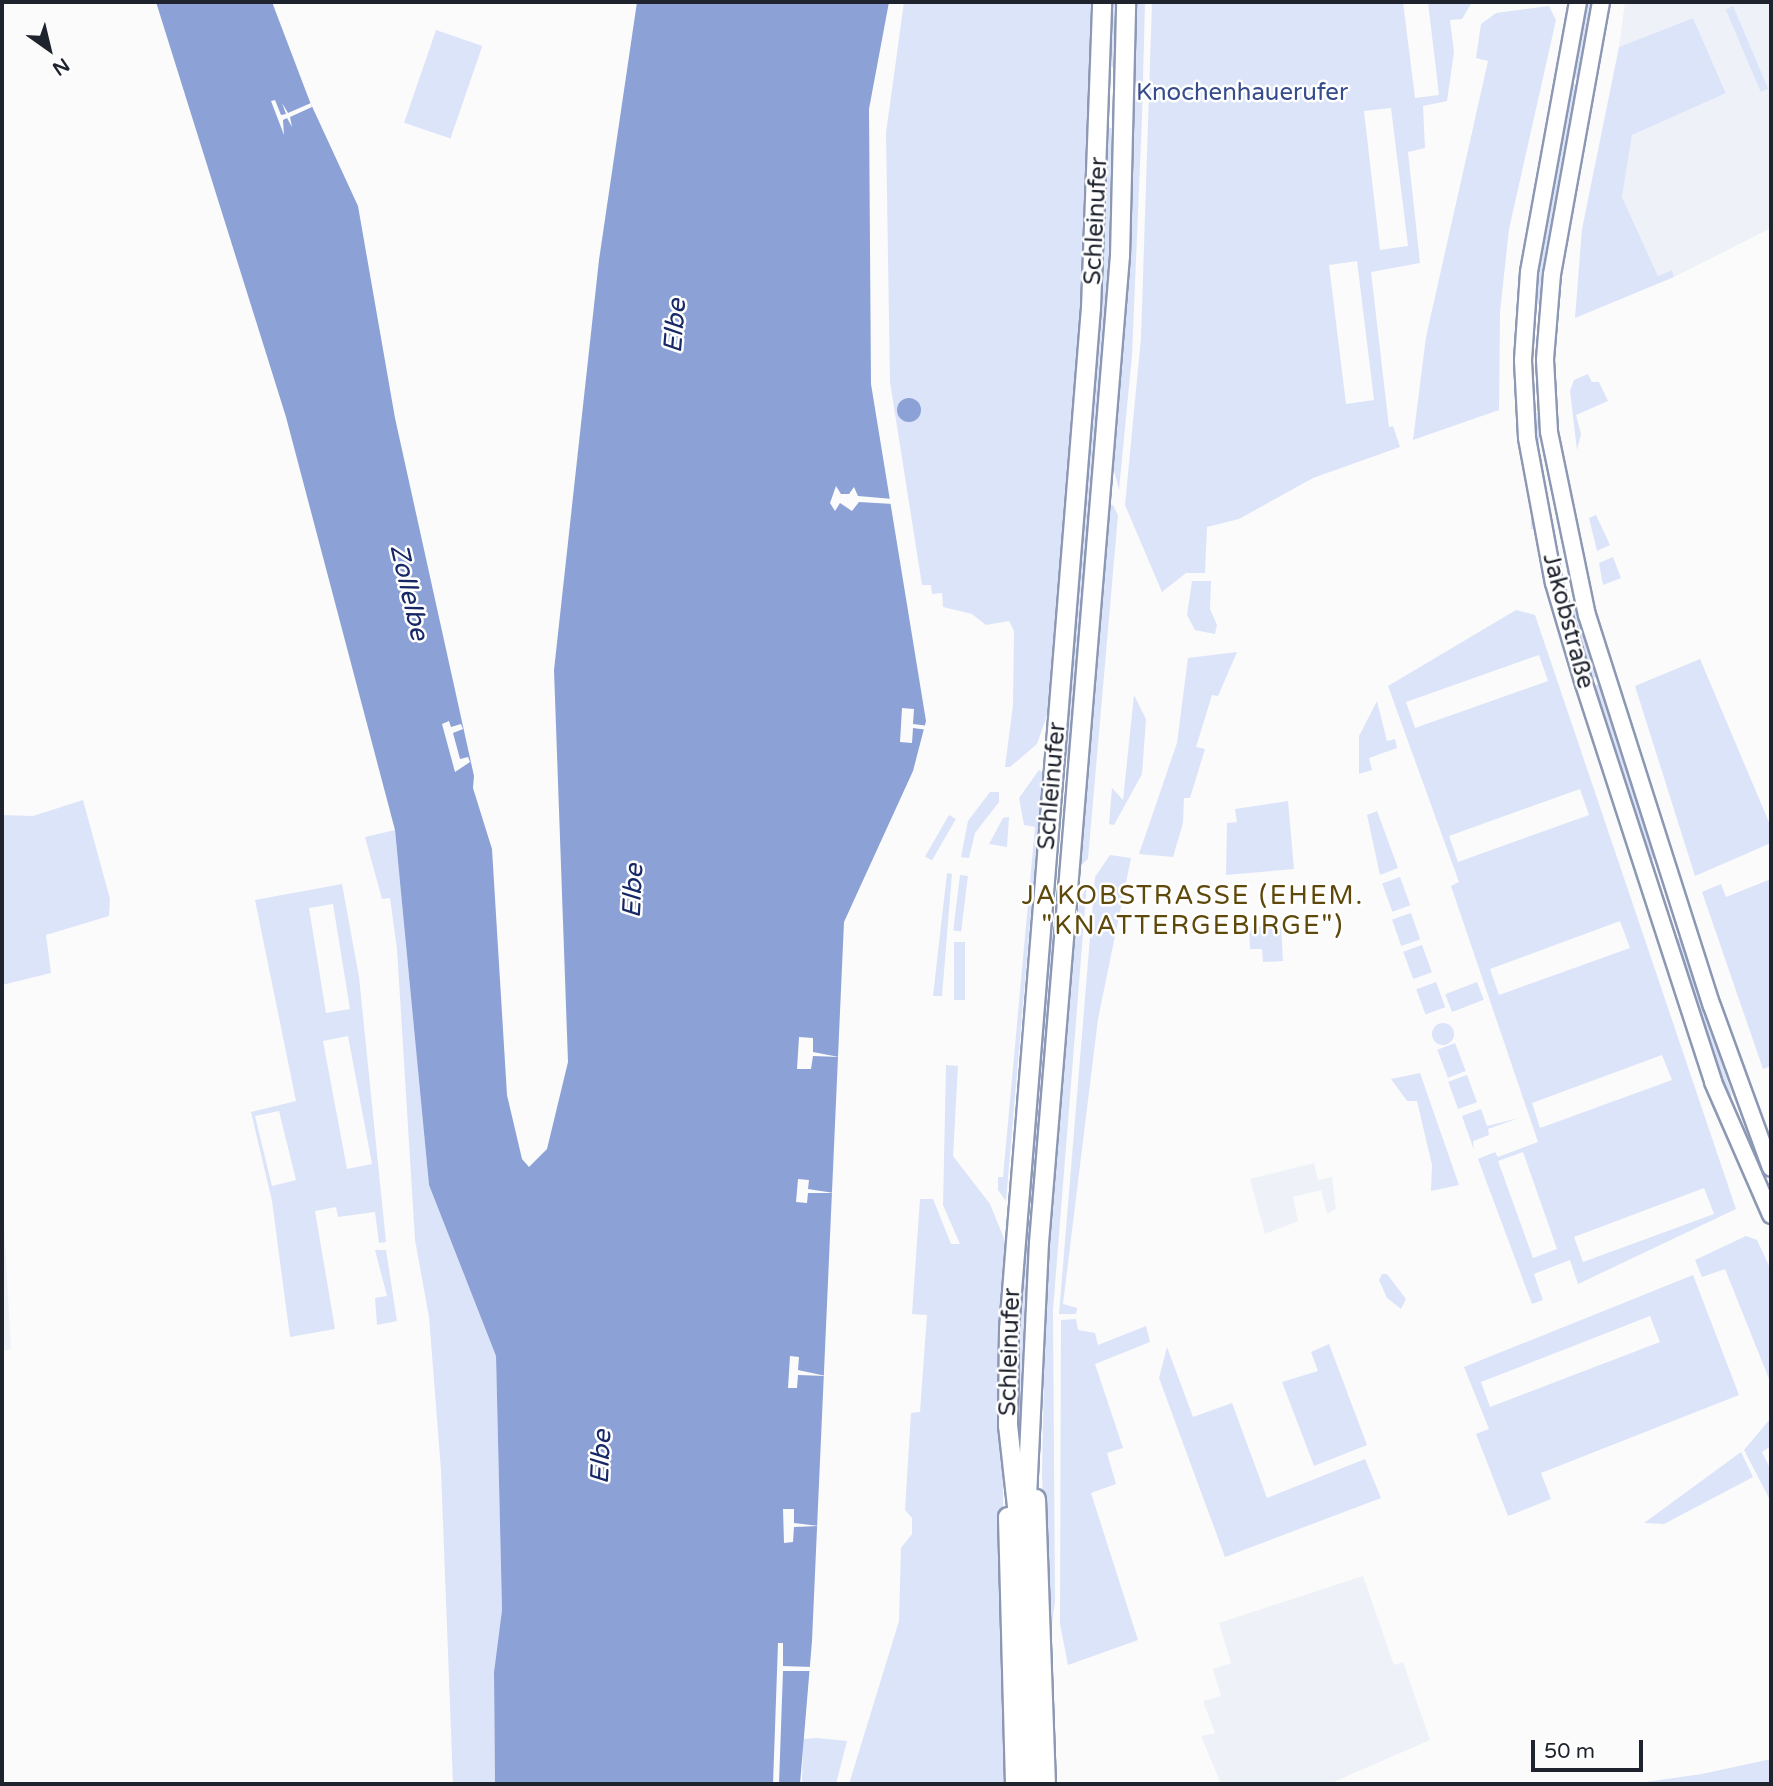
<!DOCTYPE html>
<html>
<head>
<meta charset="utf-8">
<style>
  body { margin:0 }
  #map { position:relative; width:1773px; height:1786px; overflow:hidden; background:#fbfbfb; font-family:"Varela Round",sans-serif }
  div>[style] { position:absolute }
  .built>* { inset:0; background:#eef1f8 }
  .green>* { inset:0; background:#dce4f9; transform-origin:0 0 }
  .round { border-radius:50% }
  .water>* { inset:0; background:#8ca1d6 }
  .pier>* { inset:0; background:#fbfbfb }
  .roads { filter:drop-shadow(2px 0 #8c98b4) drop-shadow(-2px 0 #8c98b4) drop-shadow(0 2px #8c98b4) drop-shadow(0 -2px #8c98b4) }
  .tertiary>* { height:16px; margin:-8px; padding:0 8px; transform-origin:8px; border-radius:8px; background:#fff }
  .secondary>* { height:18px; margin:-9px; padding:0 9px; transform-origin:9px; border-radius:9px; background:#fff }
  span { translate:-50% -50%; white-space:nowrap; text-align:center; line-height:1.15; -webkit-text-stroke:5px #fff; paint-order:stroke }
  .park-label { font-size:24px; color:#364c8d }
  .street-label { font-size:24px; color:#1e232e }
  .water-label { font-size:26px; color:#172866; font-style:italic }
  .neighbourhood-label { font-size:26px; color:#5e480a; letter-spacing:2px }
  .frame { position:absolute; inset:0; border:4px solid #1e232e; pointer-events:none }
  .north { position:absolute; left:14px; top:14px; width:70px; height:70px; -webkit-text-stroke:5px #fff; paint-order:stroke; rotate:146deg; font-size:19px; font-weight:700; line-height:28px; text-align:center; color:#1e232e }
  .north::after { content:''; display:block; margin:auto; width:24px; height:32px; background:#1e232e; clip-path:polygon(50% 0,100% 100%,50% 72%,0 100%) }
  .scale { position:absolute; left:1531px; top:1740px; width:112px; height:32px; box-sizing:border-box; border:4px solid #1e232e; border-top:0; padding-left:9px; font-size:21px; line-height:24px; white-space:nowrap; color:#1e232e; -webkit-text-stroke:5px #fff; paint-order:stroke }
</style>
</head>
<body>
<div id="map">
  <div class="built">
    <div style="clip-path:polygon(1625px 2px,1771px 2px,1771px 228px,1674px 277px,1672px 270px,1658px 276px,1622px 197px,1632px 135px,1726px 92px,1693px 18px,1619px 47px)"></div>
    <div style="clip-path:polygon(1314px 1163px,1318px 1180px,1332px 1177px,1336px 1209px,1327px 1214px,1321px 1190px,1293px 1197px,1298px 1221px,1265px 1234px,1250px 1179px)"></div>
    <div style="clip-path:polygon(2px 1188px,11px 1349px,2px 1351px)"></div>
    <div style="clip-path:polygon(1363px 1576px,1394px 1665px,1403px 1662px,1430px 1740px,1329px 1784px,1221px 1784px,1201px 1736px,1215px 1733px,1203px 1701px,1221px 1696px,1213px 1669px,1231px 1663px,1219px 1623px)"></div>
  </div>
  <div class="green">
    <div style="clip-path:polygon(904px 2px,1093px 2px,1089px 201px,1048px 712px,1037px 744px,1010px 767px,1005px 767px,1013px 705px,1014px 631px,1009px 621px,986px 625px,972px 614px,943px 607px,942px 593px,932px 594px,931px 585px,922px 585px,890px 382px,886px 133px)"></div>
    <div style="clip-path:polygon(1111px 2px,1117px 2px,1116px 68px,1111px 67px)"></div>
    <div style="clip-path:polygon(1135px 2px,1145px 2px,1142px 117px,1132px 355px,1119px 490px,1112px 462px,1130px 222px)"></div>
    <div style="clip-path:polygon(evenodd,1152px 2px,1403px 2px,1415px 98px,1439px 95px,1428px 2px,1472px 2px,1462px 19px,1450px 20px,1454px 52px,1447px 101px,1423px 106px,1425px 148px,1408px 152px,1420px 263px,1371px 272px,1389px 427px,1393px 426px,1400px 447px,1313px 478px,1239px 519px,1207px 527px,1205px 573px,1186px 573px,1162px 592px,1125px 505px,1141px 338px,1152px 2px,1391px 108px,1408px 246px,1380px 250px,1364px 111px,1391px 108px,1152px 2px,1357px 261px,1374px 400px,1346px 404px,1329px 265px,1357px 261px)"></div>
    <div style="clip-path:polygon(1591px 2px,1592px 5px,1579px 79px,1573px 77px,1586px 5px)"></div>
    <div style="clip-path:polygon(1549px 6px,1556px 20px,1509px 229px,1500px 312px,1499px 410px,1413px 440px,1426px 337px,1488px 61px,1476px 58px,1481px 24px,1496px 13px)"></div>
    <div style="left:1733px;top:6px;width:90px;height:8px;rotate:67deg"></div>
    <div style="clip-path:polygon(1693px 18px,1726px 93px,1632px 135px,1622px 197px,1658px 276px,1672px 270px,1674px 277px,1575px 318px,1582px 229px,1619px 47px)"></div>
    <div style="left:436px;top:30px;width:49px;height:98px;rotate:19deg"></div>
    <div style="clip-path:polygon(1572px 84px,1578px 85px,1547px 246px,1541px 304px,1534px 305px,1544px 222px)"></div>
    <div style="clip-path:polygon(1109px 128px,1115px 128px,1110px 247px,1069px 757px,1063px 756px,1099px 328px)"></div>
    <div style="clip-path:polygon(1588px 374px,1592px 382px,1599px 382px,1608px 401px,1576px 415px,1581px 434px,1577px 450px,1570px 391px,1574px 380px)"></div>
    <div style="left:1531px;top:413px;width:8px;height:116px"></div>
    <div style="clip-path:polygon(1109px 505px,1113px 505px,1118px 515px,1088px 859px,1078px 868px)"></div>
    <div style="clip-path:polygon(1596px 515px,1610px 545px,1597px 551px,1589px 518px)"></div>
    <div style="clip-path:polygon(1613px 557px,1621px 578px,1603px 585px,1599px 563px)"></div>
    <div style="clip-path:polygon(1192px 581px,1211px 581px,1210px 609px,1217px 625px,1215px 634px,1195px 630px,1187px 615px)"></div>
    <div style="left:1577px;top:609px;width:71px;height:8px;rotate:73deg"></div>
    <div style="clip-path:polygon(evenodd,1516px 610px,1535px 615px,1736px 1209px,1578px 1284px,1570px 1260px,1534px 1274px,1543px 1300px,1532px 1304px,1478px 1159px,1495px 1152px,1498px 1157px,1538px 1142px,1451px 886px,1459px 882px,1388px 686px,1516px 610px,1539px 655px,1548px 681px,1415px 728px,1406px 702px,1539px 655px,1516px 610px,1580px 789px,1589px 815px,1458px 862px,1449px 836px,1580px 789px,1516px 610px,1620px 921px,1630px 948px,1499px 995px,1490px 969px,1620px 921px,1516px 610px,1662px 1055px,1672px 1080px,1540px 1128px,1532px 1103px,1662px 1055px,1516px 610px,1523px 1152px,1557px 1249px,1533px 1258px,1498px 1161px,1523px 1152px,1516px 610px,1704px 1188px,1714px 1214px,1583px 1262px,1574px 1237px,1704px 1188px)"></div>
    <div style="clip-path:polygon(1237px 652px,1218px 696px,1212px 695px,1196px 747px,1205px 749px,1190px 798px,1184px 798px,1183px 823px,1173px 857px,1139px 854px,1177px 743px,1188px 658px)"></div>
    <div style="clip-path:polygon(1700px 659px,1771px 827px,1771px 843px,1695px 876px,1635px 686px)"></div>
    <div style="clip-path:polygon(1599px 684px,1656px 858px,1649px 860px,1594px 686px)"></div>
    <div style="clip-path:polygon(1134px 695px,1146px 719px,1142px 774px,1114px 825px,1109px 824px,1112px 788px,1123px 800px)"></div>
    <div style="clip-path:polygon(1377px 701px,1387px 741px,1395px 739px,1397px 748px,1369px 758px,1372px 770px,1359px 774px,1359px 736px)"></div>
    <div style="clip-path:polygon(1039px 770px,1043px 773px,1006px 1201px,998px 1190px,998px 1177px,1003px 1177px,1035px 827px,1024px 825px,1019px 798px)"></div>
    <div style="clip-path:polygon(990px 792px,999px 792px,999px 802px,975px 833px,969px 858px,961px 857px,968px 821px)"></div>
    <div style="clip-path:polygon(83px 800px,110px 899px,109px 916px,46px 935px,51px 973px,2px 985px,2px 815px,33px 816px)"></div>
    <div style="clip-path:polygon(1288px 801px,1294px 869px,1226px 875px,1227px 823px,1237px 822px,1235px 809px)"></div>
    <div style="clip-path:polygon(1377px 811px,1398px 868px,1380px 875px,1367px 815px)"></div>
    <div style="left:949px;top:815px;width:8px;height:48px;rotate:30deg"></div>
    <div style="clip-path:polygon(1009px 817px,1007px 847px,989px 844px,1003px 818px)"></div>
    <div style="clip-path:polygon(395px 830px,429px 1185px,496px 1356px,502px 1610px,494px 1672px,495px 1784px,453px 1784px,441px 1470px,429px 1317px,415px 1240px,397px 949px,390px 898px,382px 899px,365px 837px)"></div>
    <div style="clip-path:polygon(1110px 855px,1131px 858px,1098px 1019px,1063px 1304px,1077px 1308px,1076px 1314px,1059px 1314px,1095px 877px)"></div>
    <div style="clip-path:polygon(947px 873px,952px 874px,942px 996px,933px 996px)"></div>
    <div style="left:960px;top:875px;width:8px;height:56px;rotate:7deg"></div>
    <div style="left:1400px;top:877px;width:30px;height:19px;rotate:70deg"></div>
    <div style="clip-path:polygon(1771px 879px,1771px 1066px,1763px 1069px,1702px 892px,1721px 884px,1726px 897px)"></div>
    <div style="clip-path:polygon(1087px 883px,1053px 1310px,1055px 1602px,1049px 1645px,1042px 1475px,1046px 1262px,1074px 920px)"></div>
    <div style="clip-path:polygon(evenodd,342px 884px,359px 977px,386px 1242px,379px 1243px,375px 1212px,338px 1217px,336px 1207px,315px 1211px,335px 1329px,290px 1337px,272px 1201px,251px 1112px,296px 1101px,255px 900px,342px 884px,333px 904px,350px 1009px,326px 1013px,309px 908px,333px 904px,342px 884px,348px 1036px,372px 1164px,347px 1169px,323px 1041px,348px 1036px,342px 884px,279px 1111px,296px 1180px,272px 1186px,255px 1116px,279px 1111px)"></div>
    <div style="left:1411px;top:913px;width:28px;height:20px;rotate:71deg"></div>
    <div style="clip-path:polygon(1049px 926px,1055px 926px,1032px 1202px,1028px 1205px)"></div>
    <div style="clip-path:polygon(1281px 926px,1283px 961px,1263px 962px,1262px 949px,1250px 949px,1249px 927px)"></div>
    <div style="left:1681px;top:938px;width:165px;height:6px;rotate:72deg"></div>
    <div style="left:954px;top:942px;width:11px;height:58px"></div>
    <div style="left:1422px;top:945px;width:29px;height:20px;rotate:70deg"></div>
    <div style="left:1436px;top:982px;width:27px;height:21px;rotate:70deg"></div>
    <div style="left:1477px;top:982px;width:19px;height:34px;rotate:69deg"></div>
    <div class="round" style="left:1432px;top:1023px;width:22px;height:22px"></div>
    <div style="left:1455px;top:1043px;width:30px;height:19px;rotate:69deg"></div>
    <div style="clip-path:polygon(946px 1065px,958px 1066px,953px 1156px,990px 1204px,1005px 1241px,1002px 1436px,1008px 1784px,849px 1784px,899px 1621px,901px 1548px,912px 1534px,912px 1518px,905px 1510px,911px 1413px,920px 1412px,927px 1315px,912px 1314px,920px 1199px,933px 1199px,951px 1244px,960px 1244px,943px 1205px)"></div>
    <div style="clip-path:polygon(1420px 1073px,1459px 1185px,1431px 1191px,1432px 1165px,1417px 1101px,1407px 1101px,1391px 1079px)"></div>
    <div style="left:1467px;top:1075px;width:29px;height:20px;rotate:70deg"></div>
    <div style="clip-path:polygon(1481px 1109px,1487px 1126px,1519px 1118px,1488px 1129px,1489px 1135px,1473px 1141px,1474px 1150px,1462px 1116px)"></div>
    <div style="clip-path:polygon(1026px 1218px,1031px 1221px,1023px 1493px,1018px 1463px,1018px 1365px)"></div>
    <div style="clip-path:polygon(1746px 1236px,1757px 1240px,1771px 1270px,1771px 1384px,1725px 1269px,1702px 1277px,1695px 1260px)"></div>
    <div style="clip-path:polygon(375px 1250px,386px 1250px,397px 1321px,377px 1325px,375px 1298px,387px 1296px)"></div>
    <div style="clip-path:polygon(1382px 1274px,1387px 1274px,1406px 1299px,1401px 1309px,1387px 1298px,1379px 1280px)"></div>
    <div style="clip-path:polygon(evenodd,1693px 1275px,1739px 1395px,1541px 1473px,1551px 1499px,1508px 1516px,1476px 1434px,1489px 1429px,1464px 1367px,1693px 1275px,1650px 1316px,1660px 1342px,1490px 1407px,1481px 1382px,1650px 1316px)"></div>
    <div style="clip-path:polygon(1076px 1319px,1078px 1330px,1095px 1333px,1098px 1345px,1146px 1326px,1150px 1342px,1095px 1364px,1123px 1448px,1107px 1453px,1116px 1484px,1091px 1493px,1138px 1640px,1068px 1665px,1060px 1624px,1061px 1320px)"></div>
    <div style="clip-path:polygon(1329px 1344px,1367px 1445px,1314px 1466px,1282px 1382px,1318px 1371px,1311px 1352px)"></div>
    <div style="clip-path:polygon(1167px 1347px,1193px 1417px,1232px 1403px,1267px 1498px,1365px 1459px,1381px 1498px,1225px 1557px,1159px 1378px)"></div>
    <div style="clip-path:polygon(1771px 1418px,1771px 1446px,1762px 1452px,1771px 1470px,1771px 1502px,1744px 1450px)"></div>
    <div style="clip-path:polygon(1741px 1452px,1753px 1477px,1664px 1524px,1644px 1523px)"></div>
    <div style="clip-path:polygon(817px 1738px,847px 1741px,836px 1784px,802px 1784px,803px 1739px)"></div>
    <div style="clip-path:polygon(1771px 1759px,1771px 1784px,1631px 1784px,1702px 1774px)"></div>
  </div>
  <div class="water">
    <div style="clip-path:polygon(156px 2px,272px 2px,310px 102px,358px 206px,395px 418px,474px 776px,473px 788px,492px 849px,507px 1095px,522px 1159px,529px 1167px,547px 1149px,568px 1062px,554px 670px,599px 260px,637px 2px,889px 2px,869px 109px,871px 384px,926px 721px,913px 771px,844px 922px,812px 1641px,800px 1784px,495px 1784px,494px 1672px,502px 1610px,496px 1356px,429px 1185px,395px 830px,286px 417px)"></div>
    <div class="round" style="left:897px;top:398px;width:24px;height:24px"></div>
  </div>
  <div class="pier">
    <div style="clip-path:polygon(275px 100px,281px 115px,286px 114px,282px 103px,288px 113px,311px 103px,312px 107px,290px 117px,292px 127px,287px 118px,283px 120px,284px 135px,271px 101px)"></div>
    <div style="clip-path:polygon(836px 486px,841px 494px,849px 494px,854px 487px,858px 496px,893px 499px,893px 504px,859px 502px,852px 511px,840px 503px,835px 511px,830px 503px)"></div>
    <div style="clip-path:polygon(902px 708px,914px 709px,913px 724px,929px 726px,928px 730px,913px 728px,912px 743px,900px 742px)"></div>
    <div style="clip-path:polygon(449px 721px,451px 727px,461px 724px,463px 729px,453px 733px,460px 759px,468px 757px,470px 762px,455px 772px,442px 724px)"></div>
    <div style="clip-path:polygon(799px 1037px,813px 1038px,813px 1052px,839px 1057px,813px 1056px,811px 1069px,797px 1069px)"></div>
    <div style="clip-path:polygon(798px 1179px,809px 1180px,808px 1189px,834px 1193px,808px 1193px,807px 1203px,796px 1202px)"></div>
    <div style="clip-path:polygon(790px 1356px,799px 1357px,798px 1370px,826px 1376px,798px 1375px,797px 1388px,788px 1388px)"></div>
    <div style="clip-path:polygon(783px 1509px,794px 1509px,794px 1523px,819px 1526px,794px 1527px,793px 1542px,784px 1543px)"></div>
    <div style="clip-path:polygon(778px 1643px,783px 1643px,783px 1666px,812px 1667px,812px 1671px,783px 1671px,779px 1784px,773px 1784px)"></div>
  </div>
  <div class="roads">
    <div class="tertiary">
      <div style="left:1578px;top:2px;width:274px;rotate:100.3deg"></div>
      <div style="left:1529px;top:272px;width:89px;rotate:93.9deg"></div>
      <div style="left:1523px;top:361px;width:77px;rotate:87deg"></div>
      <div style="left:1527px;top:438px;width:147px;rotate:79.5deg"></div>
      <div style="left:1554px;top:583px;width:105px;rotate:73.5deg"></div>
      <div style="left:1584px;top:684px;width:418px;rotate:72deg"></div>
      <div style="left:1713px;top:1082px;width:145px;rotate:66.4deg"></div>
      <div style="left:1601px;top:2px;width:276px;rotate:100.2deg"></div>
      <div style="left:1552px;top:274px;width:86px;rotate:94.7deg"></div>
      <div style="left:1545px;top:360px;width:72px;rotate:86.8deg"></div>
      <div style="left:1549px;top:432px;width:187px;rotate:78.3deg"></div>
      <div style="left:1587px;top:615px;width:410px;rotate:72.3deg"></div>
      <div style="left:1712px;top:1006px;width:172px;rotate:70deg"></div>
    </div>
    <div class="secondary">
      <div style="left:1036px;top:1499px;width:285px;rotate:88deg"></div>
      <div style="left:1008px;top:1517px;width:267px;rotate:88.5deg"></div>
      <div style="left:1026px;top:1518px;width:275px;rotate:-87.3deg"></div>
      <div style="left:1039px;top:1243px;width:990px;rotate:-85.31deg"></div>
      <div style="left:1120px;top:256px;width:254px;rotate:-88.6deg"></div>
      <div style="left:1031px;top:1784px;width:214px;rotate:-91.9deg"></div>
      <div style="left:1024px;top:1570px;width:145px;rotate:-96.3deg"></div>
      <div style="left:1008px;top:1426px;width:97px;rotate:-89.4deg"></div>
      <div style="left:1009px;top:1329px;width:1024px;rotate:-85.41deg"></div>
      <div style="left:1091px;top:308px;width:306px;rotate:-87.9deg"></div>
    </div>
  </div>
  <div class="park-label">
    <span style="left:1242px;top:93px">Knochenhauerufer</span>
  </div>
  <div class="street-label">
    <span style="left:1096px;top:221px;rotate:-87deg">Schleinufer</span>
    <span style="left:1568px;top:621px;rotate:75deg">Jakobstraße</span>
    <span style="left:1052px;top:786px;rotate:-85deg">Schleinufer</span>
    <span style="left:1010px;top:1352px;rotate:-88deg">Schleinufer</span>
  </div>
  <div class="water-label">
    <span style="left:675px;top:326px;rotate:-85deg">Elbe</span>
    <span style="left:409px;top:592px;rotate:77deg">Zollelbe</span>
    <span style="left:633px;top:891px;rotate:-87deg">Elbe</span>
    <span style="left:601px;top:1457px;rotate:-87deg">Elbe</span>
  </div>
  <div class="neighbourhood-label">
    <span style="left:1193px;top:911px">JAKOBSTRASSE (EHEM.<br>"KNATTERGEBIRGE")</span>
  </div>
  <div class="frame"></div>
  <div class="north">N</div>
  <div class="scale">50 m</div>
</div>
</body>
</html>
